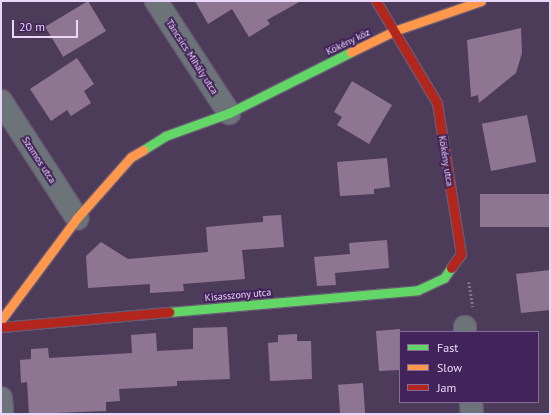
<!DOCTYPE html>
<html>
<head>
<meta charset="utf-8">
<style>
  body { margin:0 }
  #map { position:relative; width:551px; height:415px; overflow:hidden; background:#4d3c59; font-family:"PT Sans",sans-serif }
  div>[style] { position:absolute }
  .building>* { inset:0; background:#8e7693; transform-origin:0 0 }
  .path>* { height:2.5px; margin-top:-1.25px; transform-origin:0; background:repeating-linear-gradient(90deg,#787983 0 2px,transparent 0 4px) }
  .roads { filter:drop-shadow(1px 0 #685a73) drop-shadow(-1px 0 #685a73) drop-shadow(0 1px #685a73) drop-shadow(0 -1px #685a73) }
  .street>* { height:22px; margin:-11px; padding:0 11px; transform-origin:11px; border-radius:11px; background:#6c7379 }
  .fast>* { height:9px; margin:-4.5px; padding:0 4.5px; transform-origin:4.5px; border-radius:4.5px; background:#63d668 }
  .slow>* { height:9px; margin:-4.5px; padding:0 4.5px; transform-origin:4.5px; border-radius:4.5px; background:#ff974d }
  .jam>* { height:9px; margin:-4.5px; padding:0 4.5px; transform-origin:4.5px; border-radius:4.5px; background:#b3261e }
  span { translate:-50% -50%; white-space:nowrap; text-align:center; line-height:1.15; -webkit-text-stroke:4px #43245a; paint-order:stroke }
  .street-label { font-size:10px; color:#e8d7f8 }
  .frame { position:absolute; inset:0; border:2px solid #e8d7f8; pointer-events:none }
  .legend { position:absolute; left:399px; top:331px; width:140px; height:72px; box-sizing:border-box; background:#43245a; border:1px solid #856c99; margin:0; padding:5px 7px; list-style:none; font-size:12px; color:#e8d7f8 }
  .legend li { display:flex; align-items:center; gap:8px; height:20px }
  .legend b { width:20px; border:1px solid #856c99 }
  .scale { position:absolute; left:12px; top:20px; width:66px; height:18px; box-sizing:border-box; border:2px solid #e8d7f8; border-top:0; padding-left:5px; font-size:12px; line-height:14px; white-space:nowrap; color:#e8d7f8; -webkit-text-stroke:3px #43245a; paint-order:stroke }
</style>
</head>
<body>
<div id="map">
  <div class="building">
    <div style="left:88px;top:1px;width:35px;height:50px;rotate:59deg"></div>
    <div style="clip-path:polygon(195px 1px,301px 1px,267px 20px,270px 24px,249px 37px,232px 9px,208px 24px)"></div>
    <div style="clip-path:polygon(521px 28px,522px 53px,516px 73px,479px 103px,478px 95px,471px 97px,467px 40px)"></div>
    <div style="clip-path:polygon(77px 58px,94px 84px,84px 91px,91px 103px,71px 116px,67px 110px,51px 121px,30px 89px)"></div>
    <div style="clip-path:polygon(352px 81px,392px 105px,369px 144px,337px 125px,342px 117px,334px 112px)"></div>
    <div style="left:527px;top:115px;width:48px;height:46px;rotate:79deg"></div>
    <div style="clip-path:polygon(387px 158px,390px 187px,374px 189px,374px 194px,340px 196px,337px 162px)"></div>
    <div style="left:550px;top:194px;width:33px;height:70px;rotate:90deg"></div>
    <div style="clip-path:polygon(281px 215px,284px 247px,242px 250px,245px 279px,183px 284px,184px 291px,150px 293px,150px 284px,88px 288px,86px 256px,101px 242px,128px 259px,208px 252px,206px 227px,263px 222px,263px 216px)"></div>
    <div style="clip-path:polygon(387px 240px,389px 268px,335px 273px,336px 285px,317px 286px,314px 257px,350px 254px,349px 243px)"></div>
    <div style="clip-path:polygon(550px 270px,550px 310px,521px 313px,516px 274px)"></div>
    <div style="clip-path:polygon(227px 327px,230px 379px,177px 381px,177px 386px,119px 389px,120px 401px,106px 402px,106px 411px,29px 414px,27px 382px,21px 383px,20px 360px,31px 359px,31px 349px,48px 348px,49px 358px,132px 353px,131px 335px,156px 333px,157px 351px,193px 349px,193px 328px)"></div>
    <div style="clip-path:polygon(400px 329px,400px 370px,379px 371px,376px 331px)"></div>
    <div style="clip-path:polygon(297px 334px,297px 341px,311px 341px,312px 379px,270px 381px,268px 343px,278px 342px,278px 335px)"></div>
    <div style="left:363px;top:383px;width:31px;height:25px;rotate:86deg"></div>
  </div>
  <div class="path">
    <div style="left:469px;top:282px;width:25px;rotate:81deg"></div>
  </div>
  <div class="roads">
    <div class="street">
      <div style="left:156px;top:1px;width:134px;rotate:56.9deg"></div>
      <div style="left:1px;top:101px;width:140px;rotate:57deg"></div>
      <div style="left:465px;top:327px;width:5px;rotate:90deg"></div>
      <div style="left:1px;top:398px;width:16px;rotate:86deg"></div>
      <div style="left:471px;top:402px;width:12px;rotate:85deg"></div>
    </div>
    <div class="fast">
      <div style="left:143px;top:150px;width:26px;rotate:-32deg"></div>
      <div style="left:165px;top:136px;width:68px;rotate:-19.8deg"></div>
      <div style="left:229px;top:113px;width:136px;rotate:-26.6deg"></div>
      <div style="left:169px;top:312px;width:250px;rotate:-5deg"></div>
      <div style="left:418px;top:290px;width:29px;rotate:-25deg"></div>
      <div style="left:444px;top:278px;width:12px;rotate:-55deg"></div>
    </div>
    <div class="slow">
      <div style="left:351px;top:52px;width:48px;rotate:-26deg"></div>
      <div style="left:394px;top:31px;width:92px;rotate:-19deg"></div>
      <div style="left:1px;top:320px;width:127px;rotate:-53.3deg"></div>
      <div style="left:77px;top:218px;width:81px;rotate:-48.5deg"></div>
      <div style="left:131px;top:157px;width:14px;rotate:-30deg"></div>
    </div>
    <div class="jam">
      <div style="left:376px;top:1px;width:119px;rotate:59.1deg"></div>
      <div style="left:437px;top:103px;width:153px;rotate:81deg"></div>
      <div style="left:461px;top:254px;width:17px;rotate:126deg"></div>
      <div style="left:1px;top:327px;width:169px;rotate:-5.1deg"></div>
    </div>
  </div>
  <div class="street-label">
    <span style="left:348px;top:42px;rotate:-26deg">Kökény köz</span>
    <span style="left:192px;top:57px;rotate:57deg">Táncsics Mihály utca</span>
    <span style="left:39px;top:160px;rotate:57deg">Szamos utca</span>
    <span style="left:446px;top:161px;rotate:81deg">Kökény utca</span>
    <span style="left:238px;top:295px;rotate:-5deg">Kisasszony utca</span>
  </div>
  <div class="frame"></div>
  <ul class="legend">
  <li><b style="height:5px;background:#63d668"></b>Fast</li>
  <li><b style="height:5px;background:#ff974d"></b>Slow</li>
  <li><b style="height:5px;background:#b3261e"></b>Jam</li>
  </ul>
  <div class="scale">20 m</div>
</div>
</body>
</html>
